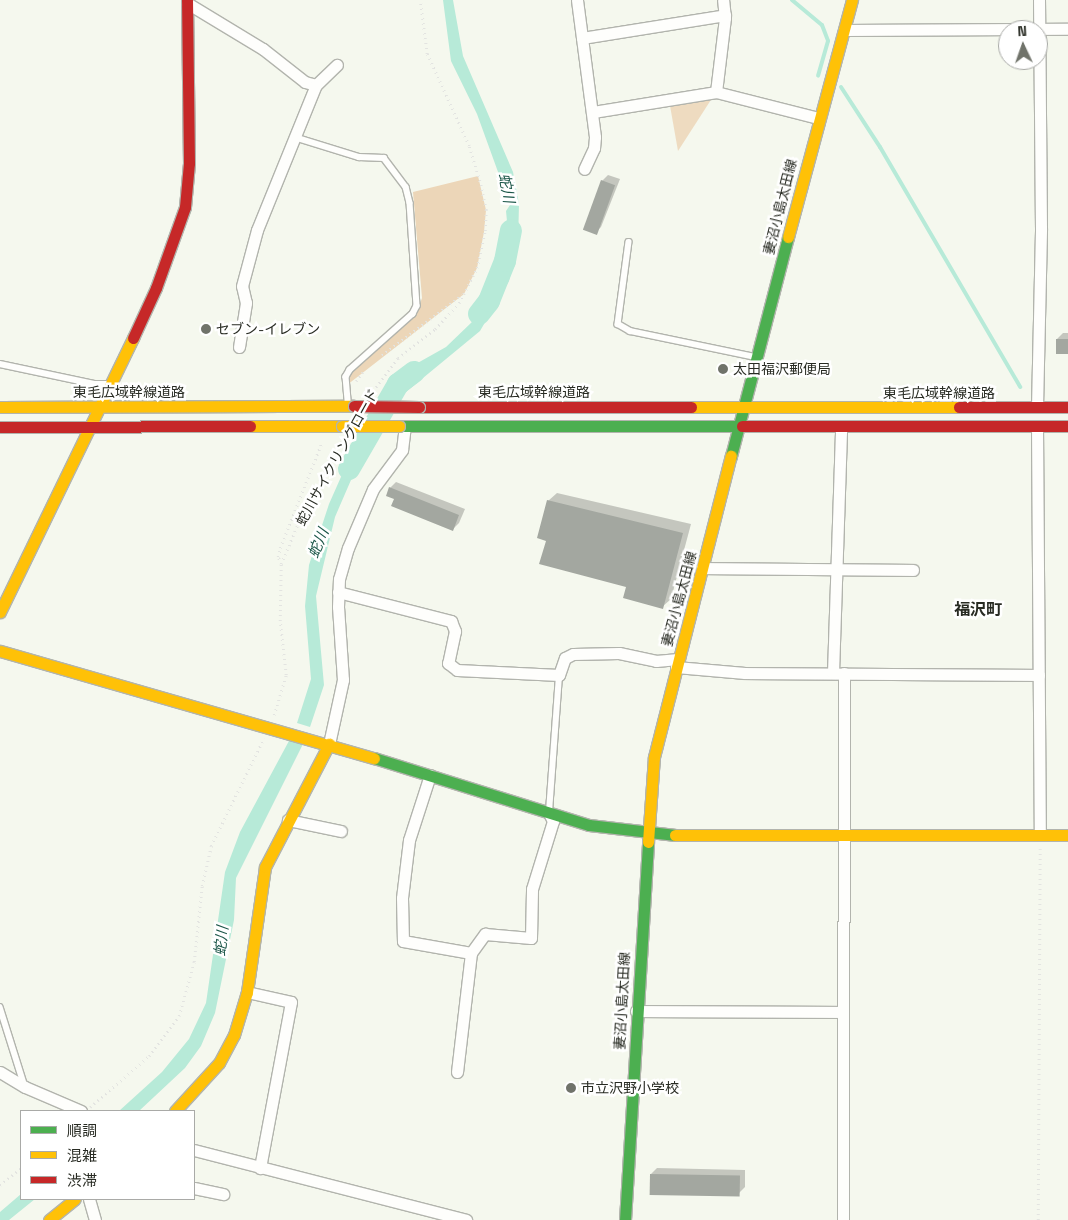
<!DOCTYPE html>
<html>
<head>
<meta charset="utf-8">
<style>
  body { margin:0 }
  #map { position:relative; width:1068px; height:1220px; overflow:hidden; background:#f5f8ee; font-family:"Space Grotesk","Noto Sans JP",sans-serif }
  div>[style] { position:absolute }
  .green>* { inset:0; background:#eedbc0 }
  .forest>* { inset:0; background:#ecd6b8 }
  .water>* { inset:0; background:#b7ead8 }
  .shadow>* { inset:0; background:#0003 }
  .stream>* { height:4px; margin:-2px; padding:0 2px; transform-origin:2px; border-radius:2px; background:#b7ead8 }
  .river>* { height:22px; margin:-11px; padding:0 11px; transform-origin:11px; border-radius:11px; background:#b7ead8 }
  .building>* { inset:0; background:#a3a7a0; transform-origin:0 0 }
  .path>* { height:2.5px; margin-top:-1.25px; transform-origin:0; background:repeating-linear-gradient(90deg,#e3e4e1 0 1px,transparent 0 5px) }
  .roads { filter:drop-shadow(1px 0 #b2b4ad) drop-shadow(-1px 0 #b2b4ad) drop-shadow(0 1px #b2b4ad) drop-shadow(0 -1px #b2b4ad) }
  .lane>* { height:5.5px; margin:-2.75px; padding:0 2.75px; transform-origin:2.75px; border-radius:2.75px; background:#fefefc }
  .street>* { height:11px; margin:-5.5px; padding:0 5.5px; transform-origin:5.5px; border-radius:5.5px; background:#fefefc }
  .fast>* { height:11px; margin:-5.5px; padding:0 5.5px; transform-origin:5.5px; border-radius:5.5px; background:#4caf50 }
  .slow>* { height:11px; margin:-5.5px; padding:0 5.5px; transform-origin:5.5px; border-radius:5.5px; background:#ffc107 }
  .jam>* { height:11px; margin:-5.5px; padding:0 5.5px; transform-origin:5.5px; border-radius:5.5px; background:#c62828 }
  .bridges { filter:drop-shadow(1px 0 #b2b4ad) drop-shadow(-1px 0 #b2b4ad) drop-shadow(0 1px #b2b4ad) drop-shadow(0 -1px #b2b4ad) }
  .slow-bridge>* { height:11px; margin:-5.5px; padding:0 5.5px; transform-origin:5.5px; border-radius:5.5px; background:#ffc107 }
  .jam-bridge>* { height:11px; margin:-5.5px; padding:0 5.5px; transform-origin:5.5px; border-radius:5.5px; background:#c62828 }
  .dots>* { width:14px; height:14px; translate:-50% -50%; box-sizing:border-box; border:2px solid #fff; border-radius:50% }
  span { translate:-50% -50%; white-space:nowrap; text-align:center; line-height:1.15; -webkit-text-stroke:5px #fff; paint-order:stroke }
  .street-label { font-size:14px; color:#282b23 }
  .poi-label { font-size:14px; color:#282b23 }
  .left { translate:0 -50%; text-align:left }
  .water-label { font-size:15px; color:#1b5648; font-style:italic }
  .quarter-label { font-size:16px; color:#282b23; font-weight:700 }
  .legend { position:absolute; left:20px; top:1110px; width:175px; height:90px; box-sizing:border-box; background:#fff; border:1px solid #a9aaa7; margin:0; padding:6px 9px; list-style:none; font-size:15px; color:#282b23 }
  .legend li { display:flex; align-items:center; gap:10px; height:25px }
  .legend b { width:25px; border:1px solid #a9aaa7 }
  .north { position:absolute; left:998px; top:20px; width:50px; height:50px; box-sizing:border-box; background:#fff; border:1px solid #a9aaa7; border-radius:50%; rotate:357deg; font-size:14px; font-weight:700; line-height:20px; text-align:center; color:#282b23 }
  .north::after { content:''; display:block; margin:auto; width:18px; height:22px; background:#70736a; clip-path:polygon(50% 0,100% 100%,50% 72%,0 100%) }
</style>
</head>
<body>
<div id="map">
  <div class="green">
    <div style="clip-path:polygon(716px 92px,678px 151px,669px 100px)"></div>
  </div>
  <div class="forest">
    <div style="clip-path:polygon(478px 176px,486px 210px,484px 232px,477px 268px,464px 294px,347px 385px,350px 370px,416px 314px,422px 298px,413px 192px)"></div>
  </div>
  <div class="water">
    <div style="clip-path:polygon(443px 0,453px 0,463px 56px,513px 172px,519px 204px,518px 244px,509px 281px,480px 331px,406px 392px,383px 392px,414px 365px,446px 347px,472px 322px,494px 288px,505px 261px,508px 232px,506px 211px,510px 205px,477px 114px,451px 61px)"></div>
    <div style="clip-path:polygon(356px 443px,367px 443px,335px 517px,316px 596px,324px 685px,310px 727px,297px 723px,311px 679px,305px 606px,309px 565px,329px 504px)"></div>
    <div style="clip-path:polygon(290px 739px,303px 744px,236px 878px,234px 920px,215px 1013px,201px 1046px,185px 1068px,139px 1111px,119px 1111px,162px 1072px,189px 1039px,206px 1003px,225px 872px,240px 832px)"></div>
    <div style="clip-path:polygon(21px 1194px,21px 1199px,35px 1199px,9px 1220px,0 1220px,0 1212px)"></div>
  </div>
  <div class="shadow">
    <div style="clip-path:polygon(608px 175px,620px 179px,601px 227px,595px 233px,602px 181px)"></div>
    <div style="clip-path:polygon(1063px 333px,1068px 333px,1068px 353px,1057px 339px)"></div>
    <div style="clip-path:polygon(396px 482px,465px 509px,459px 523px,453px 529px,396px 499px,390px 488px)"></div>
    <div style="clip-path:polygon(557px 493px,691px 524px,671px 599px,662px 607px,547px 540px,548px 501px)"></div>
    <div style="clip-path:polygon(657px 1168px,745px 1170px,745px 1187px,739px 1193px,651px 1174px)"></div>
  </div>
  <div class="stream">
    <div style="left:792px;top:0;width:39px;rotate:40deg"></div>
    <div style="left:822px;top:25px;width:17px;rotate:69deg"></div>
    <div style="left:828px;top:41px;width:36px;rotate:106deg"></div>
    <div style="left:841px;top:87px;width:72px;rotate:57deg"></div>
    <div style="left:880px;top:147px;width:278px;rotate:59.7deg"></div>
  </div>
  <div class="river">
    <div style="left:479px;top:314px;width:16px;rotate:-52deg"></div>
    <div style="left:489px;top:301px;width:43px;rotate:-68.2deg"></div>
    <div style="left:505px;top:261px;width:31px;rotate:-79deg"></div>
    <div style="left:349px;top:469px;width:98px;rotate:-60deg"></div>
    <div style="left:398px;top:384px;width:20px;rotate:-37deg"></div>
  </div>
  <div class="building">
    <div style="left:601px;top:180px;width:15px;height:53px;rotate:20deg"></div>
    <div style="left:1056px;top:339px;width:12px;height:15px"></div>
    <div style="clip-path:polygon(389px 487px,459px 515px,453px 531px,391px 506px,394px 499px,386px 496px)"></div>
    <div style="clip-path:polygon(547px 500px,683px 533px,663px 609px,623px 598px,626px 587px,539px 564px,546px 541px,537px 538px)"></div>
    <div style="left:650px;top:1174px;width:90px;height:21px;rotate:1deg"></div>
  </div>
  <div class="path">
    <div style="left:382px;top:355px;width:100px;rotate:-36.9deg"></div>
    <div style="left:356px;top:381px;width:11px;rotate:-52deg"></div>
    <div style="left:373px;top:391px;width:41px;rotate:-52.9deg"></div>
    <div style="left:398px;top:358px;width:47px;rotate:-38.1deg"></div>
    <div style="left:435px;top:329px;width:35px;rotate:-47deg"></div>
    <div style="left:459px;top:303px;width:39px;rotate:-63deg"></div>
    <div style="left:477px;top:268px;width:38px;rotate:-78deg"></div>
    <div style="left:485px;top:231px;width:21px;rotate:-87deg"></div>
    <div style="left:486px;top:210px;width:25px;rotate:-102deg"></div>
    <div style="left:481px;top:186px;width:42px;rotate:-106.7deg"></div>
    <div style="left:469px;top:146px;width:101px;rotate:-114.5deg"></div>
    <div style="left:427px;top:54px;width:54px;rotate:-97.4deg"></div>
    <div style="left:281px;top:564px;width:8px;rotate:-113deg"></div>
    <div style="left:278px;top:557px;width:9px;rotate:-77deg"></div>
    <div style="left:280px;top:548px;width:114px;rotate:-68.4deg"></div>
    <div style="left:274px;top:715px;width:42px;rotate:-73.3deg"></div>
    <div style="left:286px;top:675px;width:54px;rotate:-96.3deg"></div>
    <div style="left:280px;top:621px;width:57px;rotate:-89deg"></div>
    <div style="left:281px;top:564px;width:56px;rotate:-67.1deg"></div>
    <div style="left:303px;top:512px;width:80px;rotate:-61.5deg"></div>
    <div style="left:90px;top:1107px;width:78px;rotate:-40.8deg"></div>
    <div style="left:149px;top:1056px;width:50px;rotate:-53.1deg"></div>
    <div style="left:179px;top:1016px;width:56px;rotate:-74.5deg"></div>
    <div style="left:194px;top:962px;width:76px;rotate:-84deg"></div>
    <div style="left:202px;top:886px;width:41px;rotate:-77.3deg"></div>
    <div style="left:211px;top:846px;width:120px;rotate:-63.9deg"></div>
    <div style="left:0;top:1185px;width:27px;rotate:-39deg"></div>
    <div style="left:1038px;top:1220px;width:371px;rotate:-89.7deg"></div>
  </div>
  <div class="roads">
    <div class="lane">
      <div style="left:294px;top:137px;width:68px;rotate:17.1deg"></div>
      <div style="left:359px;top:157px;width:25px;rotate:2deg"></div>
      <div style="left:384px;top:158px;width:36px;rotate:53deg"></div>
      <div style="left:406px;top:187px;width:16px;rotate:76deg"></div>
      <div style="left:410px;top:203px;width:103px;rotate:86.1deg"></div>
      <div style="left:417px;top:306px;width:9px;rotate:117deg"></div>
      <div style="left:413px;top:314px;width:84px;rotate:138.4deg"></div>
      <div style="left:350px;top:370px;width:8px;rotate:120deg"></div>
      <div style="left:346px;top:377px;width:24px;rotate:85deg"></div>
      <div style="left:629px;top:242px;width:83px;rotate:97.6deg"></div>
      <div style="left:618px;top:324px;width:14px;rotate:30deg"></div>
      <div style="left:630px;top:331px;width:128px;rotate:11.7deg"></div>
      <div style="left:0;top:364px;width:96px;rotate:12deg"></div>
      <div style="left:94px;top:384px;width:17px"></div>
      <div style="left:549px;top:812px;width:137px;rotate:-85.8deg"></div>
      <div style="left:0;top:1007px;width:84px;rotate:72.6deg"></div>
    </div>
    <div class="street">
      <div style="left:577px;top:0;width:138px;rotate:82.5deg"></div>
      <div style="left:595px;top:137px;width:11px;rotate:95deg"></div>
      <div style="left:594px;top:148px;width:23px;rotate:115deg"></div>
      <div style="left:187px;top:3px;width:89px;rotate:31.2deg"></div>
      <div style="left:263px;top:49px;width:53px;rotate:38.2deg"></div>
      <div style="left:305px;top:82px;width:11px;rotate:15deg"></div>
      <div style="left:844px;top:30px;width:224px;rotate:-0.3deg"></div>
      <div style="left:582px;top:38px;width:145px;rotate:-9.1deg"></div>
      <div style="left:716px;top:92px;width:75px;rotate:-83.1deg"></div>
      <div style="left:725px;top:18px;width:18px;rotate:-96deg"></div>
      <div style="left:593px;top:112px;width:125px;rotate:-9.2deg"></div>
      <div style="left:716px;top:92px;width:105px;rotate:14.3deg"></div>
      <div style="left:239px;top:347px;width:45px;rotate:-81deg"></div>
      <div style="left:246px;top:303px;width:17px;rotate:-103deg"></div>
      <div style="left:242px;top:286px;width:58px;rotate:-75deg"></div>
      <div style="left:257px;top:230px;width:157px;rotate:-67.9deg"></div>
      <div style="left:316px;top:85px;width:29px;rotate:-44deg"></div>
      <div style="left:1037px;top:407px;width:179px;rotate:-88.7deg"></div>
      <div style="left:1041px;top:228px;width:228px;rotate:-90.5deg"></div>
      <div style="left:1037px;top:426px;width:409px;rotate:89.6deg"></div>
      <div style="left:702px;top:568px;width:211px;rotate:0.5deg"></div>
      <div style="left:338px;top:592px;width:117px;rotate:14.4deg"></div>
      <div style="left:451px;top:621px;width:11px;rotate:68deg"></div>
      <div style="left:455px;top:631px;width:33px;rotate:102deg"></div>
      <div style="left:448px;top:663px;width:11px;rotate:38deg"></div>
      <div style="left:457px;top:670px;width:102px;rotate:2.8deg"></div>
      <div style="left:559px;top:675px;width:18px;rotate:-71deg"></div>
      <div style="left:565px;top:658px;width:9px;rotate:-27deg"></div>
      <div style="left:573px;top:654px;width:46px;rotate:-1.2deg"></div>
      <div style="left:619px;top:653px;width:38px;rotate:12deg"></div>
      <div style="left:656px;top:661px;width:22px;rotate:-5deg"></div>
      <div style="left:676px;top:667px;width:69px;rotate:5deg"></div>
      <div style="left:745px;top:673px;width:294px;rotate:0.4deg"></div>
      <div style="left:833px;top:673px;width:246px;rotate:-88.1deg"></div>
      <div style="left:329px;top:744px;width:66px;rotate:-77.7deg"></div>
      <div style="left:343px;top:680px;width:73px;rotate:-93.9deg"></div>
      <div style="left:338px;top:607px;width:28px;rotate:-88deg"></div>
      <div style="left:339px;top:579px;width:32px;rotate:-74deg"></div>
      <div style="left:348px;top:548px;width:64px;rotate:-67deg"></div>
      <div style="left:373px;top:489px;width:49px;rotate:-53.4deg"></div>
      <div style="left:402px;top:450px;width:24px;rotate:-83deg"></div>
      <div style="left:430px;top:775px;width:68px;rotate:107.9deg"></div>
      <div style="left:409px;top:840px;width:58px;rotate:96.9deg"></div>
      <div style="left:402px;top:898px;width:43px;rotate:88.7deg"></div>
      <div style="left:403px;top:941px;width:69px;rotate:10deg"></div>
      <div style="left:288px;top:820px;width:54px;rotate:11.7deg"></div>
      <div style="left:247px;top:992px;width:45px;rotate:12.8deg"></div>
      <div style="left:291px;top:1002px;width:169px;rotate:100.6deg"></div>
      <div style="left:636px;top:1011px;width:207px;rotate:0.3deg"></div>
      <div style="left:0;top:1072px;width:29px;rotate:31deg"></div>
      <div style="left:25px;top:1087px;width:61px;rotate:23.2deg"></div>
      <div style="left:457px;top:1072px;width:120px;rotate:-83.3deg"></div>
      <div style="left:471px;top:953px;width:24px;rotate:-54deg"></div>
      <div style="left:485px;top:934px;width:46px;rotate:5deg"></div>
      <div style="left:531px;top:938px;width:49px;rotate:-88.8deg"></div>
      <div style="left:532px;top:889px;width:71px;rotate:-72.8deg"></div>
      <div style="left:553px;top:821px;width:9px;rotate:-117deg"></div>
      <div style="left:194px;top:1150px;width:281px;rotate:14.4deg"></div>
      <div style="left:194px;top:1188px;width:30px;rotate:12deg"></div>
      <div style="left:89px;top:1199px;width:22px;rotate:74deg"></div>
      <div style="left:843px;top:1220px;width:547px;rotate:-89.9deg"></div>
    </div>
    <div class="fast">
      <div style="left:399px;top:426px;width:343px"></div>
      <div style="left:731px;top:456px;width:226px;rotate:-75.4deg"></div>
      <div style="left:374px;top:758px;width:225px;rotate:17.3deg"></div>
      <div style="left:589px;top:825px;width:87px;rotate:6.6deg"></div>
      <div style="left:625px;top:1220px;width:379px;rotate:-86.5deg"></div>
    </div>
    <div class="slow">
      <div style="left:788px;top:237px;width:245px;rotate:-74.9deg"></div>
      <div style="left:0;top:407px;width:354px;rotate:-0.2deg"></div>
      <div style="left:691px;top:407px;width:268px"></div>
      <div style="left:250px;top:426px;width:92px"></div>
      <div style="left:0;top:612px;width:305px;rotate:-64.1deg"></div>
      <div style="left:0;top:651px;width:389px;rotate:16deg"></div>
      <div style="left:675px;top:835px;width:393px"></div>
      <div style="left:648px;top:842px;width:85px;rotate:-86deg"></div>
      <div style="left:654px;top:757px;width:311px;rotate:-75.7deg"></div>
      <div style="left:175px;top:1111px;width:65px;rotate:-47.5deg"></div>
      <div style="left:219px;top:1063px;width:32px;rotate:-62deg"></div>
      <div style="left:234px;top:1035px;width:45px;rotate:-73.2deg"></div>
      <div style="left:247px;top:992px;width:126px;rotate:-81.8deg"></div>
      <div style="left:265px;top:867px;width:139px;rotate:-62.5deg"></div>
      <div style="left:49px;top:1220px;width:33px;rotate:-39deg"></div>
    </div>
    <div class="jam">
      <div style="left:133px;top:338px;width:55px;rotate:-65.3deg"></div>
      <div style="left:156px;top:288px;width:86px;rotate:-70.3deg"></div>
      <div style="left:185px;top:207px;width:44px;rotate:-84.8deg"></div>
      <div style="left:189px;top:163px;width:163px;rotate:-90.7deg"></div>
      <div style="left:419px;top:407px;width:272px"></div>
      <div style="left:959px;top:407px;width:109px"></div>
      <div style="left:742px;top:426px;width:326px"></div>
      <div style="left:0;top:427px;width:250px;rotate:-0.2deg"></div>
    </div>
  </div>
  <div class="bridges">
    <div class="slow-bridge">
      <div style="left:342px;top:426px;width:57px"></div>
    </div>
    <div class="jam-bridge">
      <div style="left:354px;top:406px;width:65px;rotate:0.9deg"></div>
    </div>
  </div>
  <div class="dots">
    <div style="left:206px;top:329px;background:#70736a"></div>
    <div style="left:723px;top:369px;background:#70736a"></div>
    <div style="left:571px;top:1088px;background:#70736a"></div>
  </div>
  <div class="street-label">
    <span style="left:780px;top:207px;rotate:-76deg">妻沼小島太田線</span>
    <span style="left:129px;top:392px">東毛広域幹線道路</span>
    <span style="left:534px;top:392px">東毛広域幹線道路</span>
    <span style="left:939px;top:393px">東毛広域幹線道路</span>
    <span style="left:337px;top:457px;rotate:-61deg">蛇川サイクリングロード</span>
    <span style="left:679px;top:599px;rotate:-75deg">妻沼小島太田線</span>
    <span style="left:622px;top:1001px;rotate:-87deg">妻沼小島太田線</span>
  </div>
  <div class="poi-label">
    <span class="left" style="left:216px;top:329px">セブン-イレブン</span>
    <span class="left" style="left:733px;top:369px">太田福沢郵便局</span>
    <span class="left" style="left:581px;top:1088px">市立沢野小学校</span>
  </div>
  <div class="water-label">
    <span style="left:507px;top:188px;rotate:80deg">蛇川</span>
    <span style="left:318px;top:543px;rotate:-68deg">蛇川</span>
    <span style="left:221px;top:941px;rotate:-84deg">蛇川</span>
  </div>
  <div class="quarter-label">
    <span style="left:978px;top:610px">福沢町</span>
  </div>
  <ul class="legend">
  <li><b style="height:6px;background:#4caf50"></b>順調</li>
  <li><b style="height:6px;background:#ffc107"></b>混雑</li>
  <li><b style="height:6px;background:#c62828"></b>渋滞</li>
  </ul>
  <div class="north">N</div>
</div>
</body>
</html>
